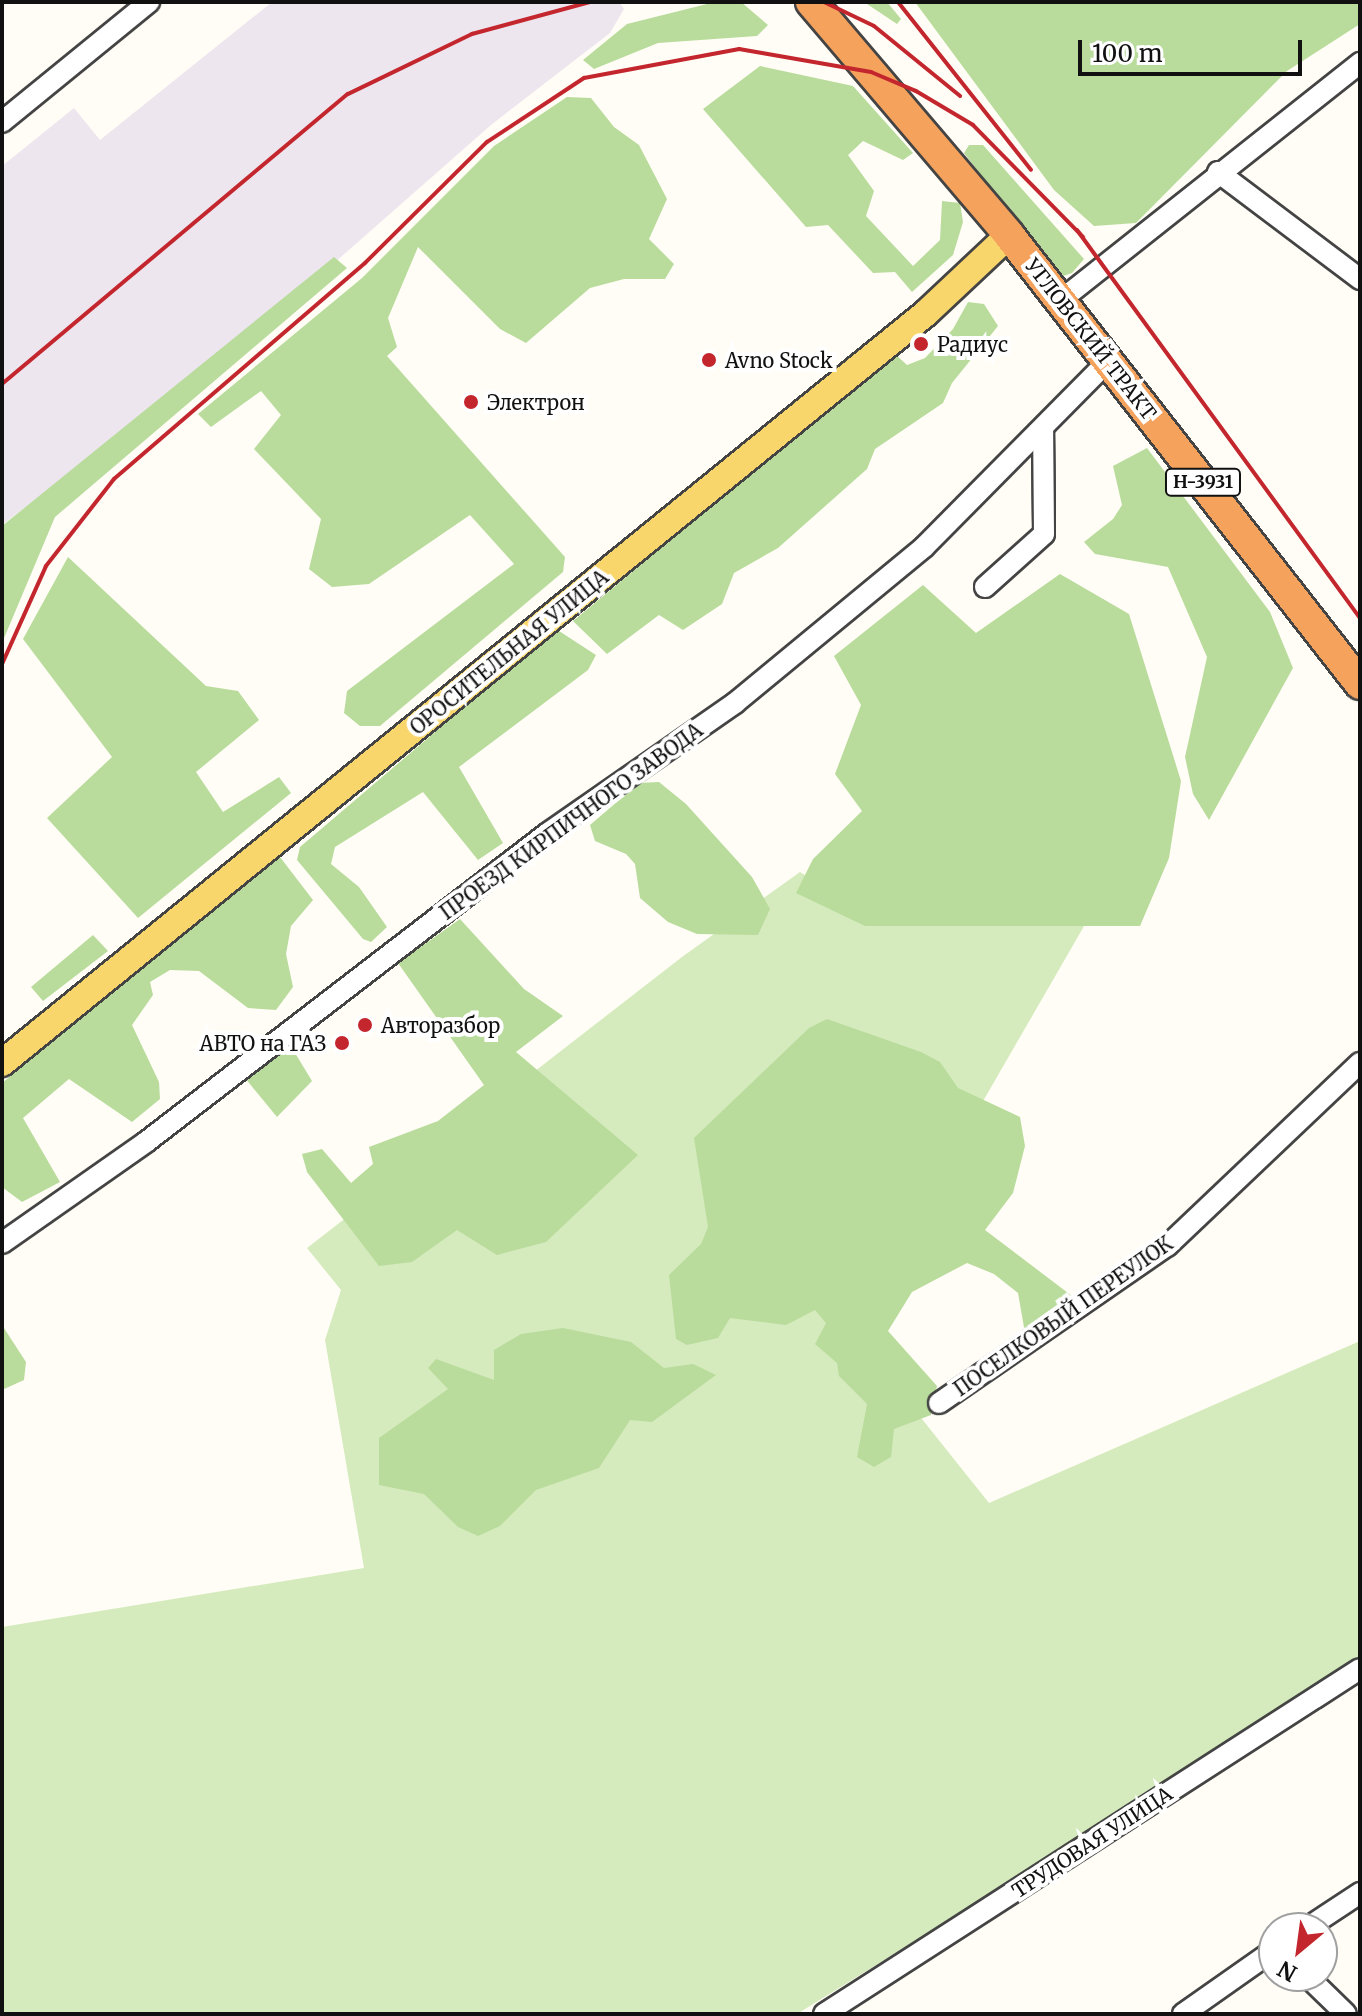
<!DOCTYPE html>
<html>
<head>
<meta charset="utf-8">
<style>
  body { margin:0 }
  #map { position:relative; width:1362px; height:2016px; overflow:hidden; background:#fffdf5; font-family:Merriweather,serif }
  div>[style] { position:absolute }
  .industrial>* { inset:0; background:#eee6ef }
  .green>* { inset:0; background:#d5ebbd }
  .forest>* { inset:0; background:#b9dc9c }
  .roads { filter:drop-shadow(2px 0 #444) drop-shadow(-2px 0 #444) drop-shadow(0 2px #444) drop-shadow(0 -2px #444) }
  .minor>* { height:20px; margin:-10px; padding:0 10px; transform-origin:10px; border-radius:10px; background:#fff }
  .major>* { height:26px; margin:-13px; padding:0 13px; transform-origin:13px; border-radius:13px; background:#f9d66b }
  .highway>* { height:30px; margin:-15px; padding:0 15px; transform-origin:15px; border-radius:15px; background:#f5a25d }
  .rail>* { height:4px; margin:-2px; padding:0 2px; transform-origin:2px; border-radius:2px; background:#c4262e }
  .dots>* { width:22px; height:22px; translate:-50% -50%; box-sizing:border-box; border:4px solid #fff; border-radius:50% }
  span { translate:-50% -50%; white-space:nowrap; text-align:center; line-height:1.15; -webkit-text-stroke:8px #fff; paint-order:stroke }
  .shield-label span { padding:2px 6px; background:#fff; border:2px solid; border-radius:6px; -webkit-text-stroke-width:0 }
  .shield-label { font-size:18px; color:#111; font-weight:700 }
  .street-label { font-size:20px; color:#111 }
  .poi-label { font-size:20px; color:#111 }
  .left { translate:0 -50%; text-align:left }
  .right { translate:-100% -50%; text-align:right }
  .frame { position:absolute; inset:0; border:4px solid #111; pointer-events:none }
  .north { position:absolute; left:1258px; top:1912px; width:80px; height:80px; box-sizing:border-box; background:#fff; border:2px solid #a0a0a0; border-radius:50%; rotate:209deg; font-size:22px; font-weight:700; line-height:32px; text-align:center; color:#111 }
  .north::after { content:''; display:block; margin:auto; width:28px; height:36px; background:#c4262e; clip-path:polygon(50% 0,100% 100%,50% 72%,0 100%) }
  .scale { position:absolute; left:1078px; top:40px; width:224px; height:36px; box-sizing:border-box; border:4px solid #111; border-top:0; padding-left:10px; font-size:24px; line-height:28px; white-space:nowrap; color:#111; -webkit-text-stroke:6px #fff; paint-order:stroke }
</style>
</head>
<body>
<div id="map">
  <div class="industrial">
    <div style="clip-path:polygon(272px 2px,619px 2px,624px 9px,610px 33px,491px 125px,275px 315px,2px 525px,2px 166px,74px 108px,100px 140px)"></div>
  </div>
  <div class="green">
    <div style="clip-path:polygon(1117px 869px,851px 1330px,989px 1503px,1360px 1341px,1360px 1665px,797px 2014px,2px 2014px,2px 1627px,364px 1568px,325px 1340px,341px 1290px,307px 1248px,682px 957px,800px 872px,886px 925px)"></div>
  </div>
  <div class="forest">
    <div style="clip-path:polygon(715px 2px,741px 2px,768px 25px,757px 36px,658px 43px,594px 69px,583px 60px,627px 24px)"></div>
    <div style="clip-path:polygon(864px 2px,887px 2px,901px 19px,897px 24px)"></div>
    <div style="clip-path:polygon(915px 2px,1360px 2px,1360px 24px,1287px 71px,1136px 223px,1094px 226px,1054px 190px)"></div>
    <div style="clip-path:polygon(760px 66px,853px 86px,913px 153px,903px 160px,863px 141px,848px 155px,874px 191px,866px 216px,913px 266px,940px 240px,942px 201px,960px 203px,963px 222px,953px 255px,912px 292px,895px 272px,873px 273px,828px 225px,806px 227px,703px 109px)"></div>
    <div style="clip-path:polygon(567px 97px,591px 98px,614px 127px,639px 145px,667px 199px,649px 239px,674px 264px,665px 279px,624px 279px,590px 288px,526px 343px,500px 329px,418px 247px,388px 318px,397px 347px,387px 356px,565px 557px,563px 572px,380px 726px,360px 726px,344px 713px,347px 691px,514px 564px,470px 515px,369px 584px,332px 587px,309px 569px,321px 519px,254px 449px,281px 415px,261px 391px,211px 427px,198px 414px,362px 278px,494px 146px)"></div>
    <div style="clip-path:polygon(969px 145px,983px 145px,1084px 259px,1072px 273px,1052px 280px,1017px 222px,964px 153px)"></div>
    <div style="clip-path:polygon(334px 257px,347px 268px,55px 517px,2px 643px,2px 526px)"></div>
    <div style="clip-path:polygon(968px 302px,984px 304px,998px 326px,952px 383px,943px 403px,875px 449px,867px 469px,778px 548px,734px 573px,722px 604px,683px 630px,659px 615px,607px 654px,573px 621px,895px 354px,907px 365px,925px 358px,953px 329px)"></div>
    <div style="clip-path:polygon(1147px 448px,1270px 612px,1293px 668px,1209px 820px,1193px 794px,1185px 757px,1207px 657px,1168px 567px,1095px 554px,1084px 542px,1113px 519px,1122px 505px,1113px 466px)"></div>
    <div style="clip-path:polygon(68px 557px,206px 686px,238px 691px,259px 720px,196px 772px,223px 812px,279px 777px,291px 793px,138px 918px,47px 818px,112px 757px,23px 639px)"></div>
    <div style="clip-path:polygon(1060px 574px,1129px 614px,1181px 781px,1169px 858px,1140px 926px,865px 926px,796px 893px,813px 859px,862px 811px,835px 774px,861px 705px,834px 656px,923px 585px,976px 633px)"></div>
    <div style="clip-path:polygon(556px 629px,596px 655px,588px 670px,459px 767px,503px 843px,478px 860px,423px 792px,335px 847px,331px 864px,359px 887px,387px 927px,371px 942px,363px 939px,297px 860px,300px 847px)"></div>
    <div style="clip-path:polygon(659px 782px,686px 804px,752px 877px,770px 909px,758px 935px,697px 934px,668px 922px,640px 898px,635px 864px,626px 854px,595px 841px,590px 825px,639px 783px)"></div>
    <div style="clip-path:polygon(280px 857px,313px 900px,291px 926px,286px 954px,293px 987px,276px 1010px,248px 1008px,199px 971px,170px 970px,150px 982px,153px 995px,132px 1025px,159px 1082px,160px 1099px,132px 1122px,69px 1079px,23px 1118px,60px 1182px,22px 1202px,2px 1187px,2px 1083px)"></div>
    <div style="clip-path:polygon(460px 919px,524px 989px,563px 1016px,516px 1052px,638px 1155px,546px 1242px,497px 1255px,457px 1230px,412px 1262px,379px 1266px,307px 1172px,302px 1154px,322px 1149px,351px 1183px,373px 1164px,369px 1147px,438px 1121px,484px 1085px,398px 963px)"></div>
    <div style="clip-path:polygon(93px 935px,108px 951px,43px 1001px,31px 987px)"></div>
    <div style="clip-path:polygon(827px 1019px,921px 1052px,940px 1062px,958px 1088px,1020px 1117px,1025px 1146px,1013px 1193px,985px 1230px,1072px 1296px,1025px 1333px,1018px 1293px,994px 1274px,967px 1263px,912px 1292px,888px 1331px,937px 1386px,931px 1415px,894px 1429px,891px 1457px,874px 1467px,857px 1457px,867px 1404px,839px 1376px,837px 1363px,815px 1344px,826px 1323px,815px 1310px,786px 1325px,730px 1318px,718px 1338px,687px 1345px,676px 1339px,669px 1275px,701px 1244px,708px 1227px,694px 1138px,809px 1028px)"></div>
    <div style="clip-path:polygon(289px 1043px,312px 1081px,277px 1117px,245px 1078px)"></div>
    <div style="clip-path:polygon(2px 1325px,26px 1362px,24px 1380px,2px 1390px)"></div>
    <div style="clip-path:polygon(563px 1328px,631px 1342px,664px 1368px,693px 1364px,716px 1375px,652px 1422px,630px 1420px,599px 1468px,536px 1490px,500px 1526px,478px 1536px,458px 1527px,424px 1494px,379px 1485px,379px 1438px,448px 1389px,428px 1368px,436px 1359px,494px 1380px,494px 1350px,521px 1334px)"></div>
  </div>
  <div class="roads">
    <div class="minor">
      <div style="left:2px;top:122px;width:190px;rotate:-39.2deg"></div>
      <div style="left:1218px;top:172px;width:178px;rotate:37deg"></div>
      <div style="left:1061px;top:300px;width:382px;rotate:-38.4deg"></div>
      <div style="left:985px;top:587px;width:79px;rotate:-41.9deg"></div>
      <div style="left:1044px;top:534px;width:106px;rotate:-90.5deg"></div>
      <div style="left:2px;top:1243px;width:176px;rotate:-35deg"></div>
      <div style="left:146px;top:1142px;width:507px;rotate:-37.55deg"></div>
      <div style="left:548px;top:833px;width:228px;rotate:-34.8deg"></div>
      <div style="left:735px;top:703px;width:245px;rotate:-39.5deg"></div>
      <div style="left:924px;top:547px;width:262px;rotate:-45.3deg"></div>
      <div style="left:939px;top:1403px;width:277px;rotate:-34.6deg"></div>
      <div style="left:1167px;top:1246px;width:266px;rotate:-43.5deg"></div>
      <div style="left:1307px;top:1928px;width:64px;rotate:-33.4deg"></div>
      <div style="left:1307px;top:1976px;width:54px;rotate:44.3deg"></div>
      <div style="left:824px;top:2014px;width:637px;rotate:-32.77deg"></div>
      <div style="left:1183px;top:2014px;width:111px;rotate:-35.1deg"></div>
    </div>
    <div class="major">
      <div style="left:2px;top:1063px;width:1189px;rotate:-39.06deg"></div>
      <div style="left:925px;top:314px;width:115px;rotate:-43.2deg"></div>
    </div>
    <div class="highway">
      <div style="left:811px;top:2px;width:306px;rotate:49.6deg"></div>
      <div style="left:1009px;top:235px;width:570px;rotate:51.98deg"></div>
    </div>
  </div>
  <div class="rail">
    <div style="left:824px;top:2px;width:55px;rotate:25.6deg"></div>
    <div style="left:874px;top:26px;width:111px;rotate:39.1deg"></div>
    <div style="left:898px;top:2px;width:214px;rotate:51.6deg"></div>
    <div style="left:1077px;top:230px;width:480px;rotate:53.9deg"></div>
    <div style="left:2px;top:384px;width:451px;rotate:-40deg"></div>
    <div style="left:348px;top:94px;width:138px;rotate:-25.8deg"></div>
    <div style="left:472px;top:34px;width:122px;rotate:-15.2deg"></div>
    <div style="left:2px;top:664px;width:107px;rotate:-65.8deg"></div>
    <div style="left:46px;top:566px;width:110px;rotate:-52deg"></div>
    <div style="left:114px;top:479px;width:331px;rotate:-40.7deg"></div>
    <div style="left:365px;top:263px;width:172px;rotate:-44.8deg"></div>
    <div style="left:487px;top:142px;width:116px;rotate:-33.4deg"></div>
    <div style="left:584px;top:78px;width:158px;rotate:-10.6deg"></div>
    <div style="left:739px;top:49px;width:134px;rotate:9.9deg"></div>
    <div style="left:871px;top:72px;width:49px;rotate:22.9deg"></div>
    <div style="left:916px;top:91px;width:66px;rotate:30.8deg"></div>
    <div style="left:973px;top:125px;width:157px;rotate:45.5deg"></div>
  </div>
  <div class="dots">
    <div style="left:921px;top:344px;background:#c4262e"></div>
    <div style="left:709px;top:360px;background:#c4262e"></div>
    <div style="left:471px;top:402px;background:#c4262e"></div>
    <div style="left:365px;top:1025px;background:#c4262e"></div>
    <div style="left:342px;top:1043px;background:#c4262e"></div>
  </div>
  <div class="shield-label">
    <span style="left:1203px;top:482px">Н-3931</span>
  </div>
  <div class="street-label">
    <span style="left:1091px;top:339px;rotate:52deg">УГЛОВСКИЙ ТРАКТ</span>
    <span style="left:509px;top:652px;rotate:-39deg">ОРОСИТЕЛЬНАЯ УЛИЦА</span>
    <span style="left:571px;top:821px;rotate:-36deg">ПРОЕЗД КИРПИЧНОГО ЗАВОДА</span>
    <span style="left:1063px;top:1316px;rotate:-35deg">ПОСЕЛКОВЫЙ ПЕРЕУЛОК</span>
    <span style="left:1092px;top:1842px;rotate:-33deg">ТРУДОВАЯ УЛИЦА</span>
  </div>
  <div class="poi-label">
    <span class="left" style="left:937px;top:344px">Радиус</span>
    <span class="left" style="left:725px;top:360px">Avno Stoсk</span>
    <span class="left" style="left:487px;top:402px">Электрон</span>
    <span class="left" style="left:381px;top:1025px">Авторазбор</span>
    <span class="right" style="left:326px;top:1043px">АВТО на ГАЗ</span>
  </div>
  <div class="frame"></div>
  <div class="north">N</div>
  <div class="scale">100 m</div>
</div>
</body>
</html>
